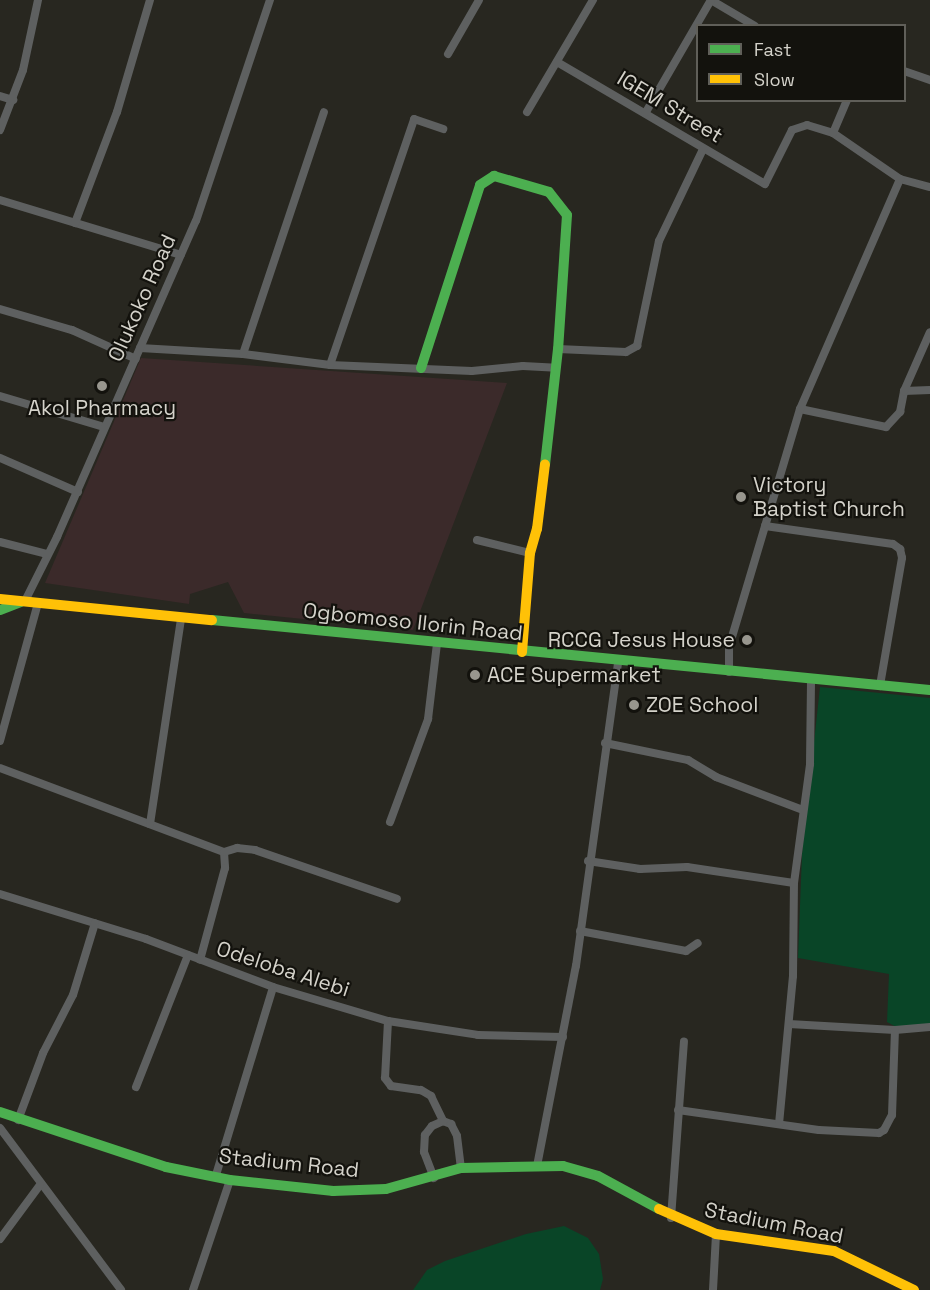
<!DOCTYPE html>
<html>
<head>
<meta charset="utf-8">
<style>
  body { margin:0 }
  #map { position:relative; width:930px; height:1290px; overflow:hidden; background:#282720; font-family:"Space Grotesk",sans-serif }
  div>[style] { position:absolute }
  .education>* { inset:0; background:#3b2a2a }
  .green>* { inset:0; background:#094527 }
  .street>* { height:8px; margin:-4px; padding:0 4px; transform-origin:4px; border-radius:4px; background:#5e6060 }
  .fast>* { height:10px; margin:-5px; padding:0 5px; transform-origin:5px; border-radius:5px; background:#4caf50 }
  .slow>* { height:10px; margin:-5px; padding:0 5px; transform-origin:5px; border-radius:5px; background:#ffc107 }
  .dots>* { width:16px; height:16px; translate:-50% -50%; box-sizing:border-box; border:3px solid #13120d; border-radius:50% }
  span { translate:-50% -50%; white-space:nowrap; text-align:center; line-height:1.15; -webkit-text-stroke:4.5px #13120d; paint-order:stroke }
  .street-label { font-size:21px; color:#d4d2ca }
  .poi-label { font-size:21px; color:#d4d2ca }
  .left { translate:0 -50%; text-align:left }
  .right { translate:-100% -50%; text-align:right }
  .legend { position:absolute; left:696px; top:24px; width:210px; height:78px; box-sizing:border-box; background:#13120d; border:2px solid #605f59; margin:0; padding:8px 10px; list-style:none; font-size:18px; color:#d4d2ca }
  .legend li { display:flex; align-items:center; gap:12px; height:30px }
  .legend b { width:30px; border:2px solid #605f59 }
</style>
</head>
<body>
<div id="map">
  <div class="education">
    <div style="clip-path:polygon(141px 358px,507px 383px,413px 630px,244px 613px,228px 582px,190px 594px,189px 604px,45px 583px)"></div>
  </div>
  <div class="green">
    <div style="clip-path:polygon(820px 687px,930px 698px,930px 1024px,898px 1028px,887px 1022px,889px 974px,798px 958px,802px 854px)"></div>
    <div style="clip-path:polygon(564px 1226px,588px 1238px,599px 1254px,603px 1279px,600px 1290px,413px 1290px,427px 1270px,445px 1261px,526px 1234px)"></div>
  </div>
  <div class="street">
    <div style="left:711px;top:0;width:51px;rotate:30.6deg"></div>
    <div style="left:448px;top:54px;width:62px;rotate:-60.1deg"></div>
    <div style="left:557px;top:62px;width:241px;rotate:30.4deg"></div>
    <div style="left:765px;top:184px;width:60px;rotate:-63.4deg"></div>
    <div style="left:792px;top:130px;width:16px;rotate:-18deg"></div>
    <div style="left:807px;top:125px;width:27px;rotate:17deg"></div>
    <div style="left:904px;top:71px;width:28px;rotate:19deg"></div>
    <div style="left:0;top:96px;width:14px;rotate:17deg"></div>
    <div style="left:527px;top:112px;width:130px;rotate:-59.5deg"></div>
    <div style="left:646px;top:112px;width:129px;rotate:-59.9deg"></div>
    <div style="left:0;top:130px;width:64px;rotate:-69deg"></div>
    <div style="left:23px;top:70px;width:72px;rotate:-77.9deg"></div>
    <div style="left:900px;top:179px;width:31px;rotate:15deg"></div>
    <div style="left:0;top:200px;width:189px;rotate:16.9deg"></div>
    <div style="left:75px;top:223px;width:119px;rotate:-69.3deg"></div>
    <div style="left:117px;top:112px;width:117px;rotate:-73.6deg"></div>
    <div style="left:0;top:309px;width:75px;rotate:16.3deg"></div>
    <div style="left:72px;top:330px;width:70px;rotate:24.4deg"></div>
    <div style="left:140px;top:348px;width:103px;rotate:3.3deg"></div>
    <div style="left:243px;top:354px;width:88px;rotate:7.2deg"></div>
    <div style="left:330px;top:365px;width:142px;rotate:2.4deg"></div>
    <div style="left:472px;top:371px;width:51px;rotate:-5.6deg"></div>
    <div style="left:523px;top:366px;width:33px;rotate:3deg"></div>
    <div style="left:558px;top:349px;width:68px;rotate:2.5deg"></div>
    <div style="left:626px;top:352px;width:13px;rotate:-29deg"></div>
    <div style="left:637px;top:346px;width:107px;rotate:-78.2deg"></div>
    <div style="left:659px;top:241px;width:102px;rotate:-64.4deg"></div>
    <div style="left:243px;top:354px;width:255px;rotate:-71.5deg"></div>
    <div style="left:330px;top:365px;width:260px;rotate:-71.1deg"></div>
    <div style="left:414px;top:119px;width:31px;rotate:19deg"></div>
    <div style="left:904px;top:391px;width:26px;rotate:-2deg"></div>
    <div style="left:0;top:396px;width:109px;rotate:16.6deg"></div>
    <div style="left:800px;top:409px;width:88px;rotate:11.8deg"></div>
    <div style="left:886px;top:427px;width:21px;rotate:-47deg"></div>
    <div style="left:900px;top:412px;width:21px;rotate:-79deg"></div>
    <div style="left:904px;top:391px;width:64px;rotate:-66.2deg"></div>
    <div style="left:0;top:458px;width:85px;rotate:23.6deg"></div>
    <div style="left:765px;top:526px;width:129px;rotate:8deg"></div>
    <div style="left:893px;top:544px;width:9px;rotate:36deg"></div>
    <div style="left:900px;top:549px;width:9px;rotate:77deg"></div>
    <div style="left:902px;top:558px;width:130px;rotate:99.8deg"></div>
    <div style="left:477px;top:540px;width:55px;rotate:13.8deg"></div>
    <div style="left:0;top:542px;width:49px;rotate:14.3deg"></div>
    <div style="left:25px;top:601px;width:72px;rotate:-63.4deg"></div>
    <div style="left:57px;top:537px;width:345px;rotate:-66.3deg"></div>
    <div style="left:196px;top:221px;width:233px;rotate:-71.5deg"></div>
    <div style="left:729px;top:672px;width:25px;rotate:-90deg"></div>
    <div style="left:729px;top:647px;width:248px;rotate:-73.4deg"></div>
    <div style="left:800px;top:409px;width:251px;rotate:-66.5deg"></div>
    <div style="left:900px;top:179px;width:81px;rotate:-145.5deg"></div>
    <div style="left:833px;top:133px;width:36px;rotate:-67deg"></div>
    <div style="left:0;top:741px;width:143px;rotate:-74.6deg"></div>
    <div style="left:605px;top:743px;width:85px;rotate:11.6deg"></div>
    <div style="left:688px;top:760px;width:33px;rotate:31deg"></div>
    <div style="left:716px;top:777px;width:93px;rotate:20.8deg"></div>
    <div style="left:0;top:768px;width:239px;rotate:20.6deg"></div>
    <div style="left:224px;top:852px;width:16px;rotate:86deg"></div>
    <div style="left:225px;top:868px;width:95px;rotate:105.2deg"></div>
    <div style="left:390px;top:822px;width:110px;rotate:-69.7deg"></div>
    <div style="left:428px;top:719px;width:76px;rotate:-83.2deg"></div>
    <div style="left:150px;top:824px;width:207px;rotate:-81.4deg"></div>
    <div style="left:224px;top:852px;width:14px;rotate:-17deg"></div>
    <div style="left:237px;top:848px;width:18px;rotate:6deg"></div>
    <div style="left:255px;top:850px;width:150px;rotate:19deg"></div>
    <div style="left:588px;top:861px;width:53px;rotate:8.7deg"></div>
    <div style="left:640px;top:869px;width:47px;rotate:-2.4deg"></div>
    <div style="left:687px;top:867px;width:108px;rotate:8.5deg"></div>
    <div style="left:0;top:894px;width:153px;rotate:17.1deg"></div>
    <div style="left:146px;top:939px;width:136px;rotate:20.7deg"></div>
    <div style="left:273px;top:987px;width:120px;rotate:16.5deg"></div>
    <div style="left:388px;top:1021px;width:91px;rotate:8.8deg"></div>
    <div style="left:478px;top:1035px;width:85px;rotate:1.3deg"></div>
    <div style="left:580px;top:931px;width:108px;rotate:10.7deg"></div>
    <div style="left:686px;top:951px;width:14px;rotate:-34deg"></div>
    <div style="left:388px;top:1021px;width:57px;rotate:93deg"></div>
    <div style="left:385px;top:1078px;width:10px;rotate:53deg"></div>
    <div style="left:391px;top:1086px;width:30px;rotate:8deg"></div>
    <div style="left:421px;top:1090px;width:12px;rotate:31deg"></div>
    <div style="left:431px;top:1096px;width:28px;rotate:64deg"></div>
    <div style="left:789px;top:1024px;width:106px;rotate:3.2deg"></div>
    <div style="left:895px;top:1030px;width:35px;rotate:-5deg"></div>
    <div style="left:136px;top:1087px;width:142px;rotate:-68.5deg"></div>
    <div style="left:678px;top:1110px;width:142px;rotate:8.1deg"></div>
    <div style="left:819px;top:1130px;width:60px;rotate:2.9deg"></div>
    <div style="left:879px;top:1133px;width:6px;rotate:-31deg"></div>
    <div style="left:884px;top:1130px;width:17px;rotate:-62deg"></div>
    <div style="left:892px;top:1115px;width:85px;rotate:-88deg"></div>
    <div style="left:18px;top:1120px;width:72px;rotate:-69.5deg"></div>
    <div style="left:43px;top:1053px;width:65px;rotate:-62.7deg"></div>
    <div style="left:73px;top:995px;width:75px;rotate:-73deg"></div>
    <div style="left:779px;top:1124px;width:149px;rotate:-84.6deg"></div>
    <div style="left:793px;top:976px;width:93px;rotate:-89.4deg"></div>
    <div style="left:794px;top:883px;width:120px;rotate:-82.3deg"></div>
    <div style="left:810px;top:764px;width:85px;rotate:-89.3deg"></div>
    <div style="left:0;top:1128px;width:202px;rotate:53.2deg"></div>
    <div style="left:537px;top:1166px;width:204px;rotate:-79deg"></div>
    <div style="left:576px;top:966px;width:307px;rotate:-82.1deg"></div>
    <div style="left:216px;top:1175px;width:196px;rotate:-73.1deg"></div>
    <div style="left:434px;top:1178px;width:28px;rotate:-111deg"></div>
    <div style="left:424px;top:1152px;width:17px;rotate:-87deg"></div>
    <div style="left:425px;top:1135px;width:11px;rotate:-52deg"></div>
    <div style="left:432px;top:1126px;width:12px;rotate:-24deg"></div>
    <div style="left:443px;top:1121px;width:9px;rotate:21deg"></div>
    <div style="left:451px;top:1124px;width:13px;rotate:63deg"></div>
    <div style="left:457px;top:1136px;width:32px;rotate:83deg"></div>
    <div style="left:671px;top:1218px;width:177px;rotate:-85.8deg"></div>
    <div style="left:0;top:1239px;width:67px;rotate:-53.5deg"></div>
    <div style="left:193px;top:1290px;width:116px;rotate:-71.4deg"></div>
    <div style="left:713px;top:1290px;width:56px;rotate:-86.9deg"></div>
  </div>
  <div class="fast">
    <div style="left:421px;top:368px;width:192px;rotate:-72.1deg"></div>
    <div style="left:480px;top:185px;width:17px;rotate:-33deg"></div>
    <div style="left:494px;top:176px;width:57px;rotate:16.2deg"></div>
    <div style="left:549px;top:192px;width:29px;rotate:52deg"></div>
    <div style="left:567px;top:215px;width:134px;rotate:93.8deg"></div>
    <div style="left:558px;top:349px;width:116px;rotate:96.4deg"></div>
    <div style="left:0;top:610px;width:22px;rotate:-21deg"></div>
    <div style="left:212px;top:620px;width:721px;rotate:5.57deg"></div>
    <div style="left:0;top:1112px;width:175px;rotate:18.3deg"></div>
    <div style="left:166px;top:1167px;width:65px;rotate:11.5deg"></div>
    <div style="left:230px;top:1180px;width:104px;rotate:6.1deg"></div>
    <div style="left:333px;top:1191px;width:53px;rotate:-2.2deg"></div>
    <div style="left:386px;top:1189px;width:78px;rotate:-15.6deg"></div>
    <div style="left:461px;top:1168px;width:102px;rotate:-1.1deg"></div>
    <div style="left:563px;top:1166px;width:36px;rotate:16deg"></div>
    <div style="left:598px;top:1176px;width:69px;rotate:28.4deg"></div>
  </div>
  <div class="slow">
    <div style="left:0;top:599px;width:213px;rotate:5.7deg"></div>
    <div style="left:522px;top:652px;width:99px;rotate:-85.4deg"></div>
    <div style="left:530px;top:553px;width:25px;rotate:-74deg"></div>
    <div style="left:537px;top:529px;width:65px;rotate:-83deg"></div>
    <div style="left:659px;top:1209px;width:62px;rotate:23.7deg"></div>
    <div style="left:716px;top:1234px;width:119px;rotate:8.2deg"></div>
    <div style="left:834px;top:1251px;width:89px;rotate:26deg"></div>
  </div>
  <div class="dots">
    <div style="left:102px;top:386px;background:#98968e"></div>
    <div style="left:741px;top:497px;background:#98968e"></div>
    <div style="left:747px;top:640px;background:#98968e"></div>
    <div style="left:475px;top:675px;background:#98968e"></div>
    <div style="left:634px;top:705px;background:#98968e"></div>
  </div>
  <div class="street-label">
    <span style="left:670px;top:107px;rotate:31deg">IGEM Street</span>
    <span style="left:142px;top:298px;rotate:-66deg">Olukoko Road</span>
    <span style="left:413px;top:622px;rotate:6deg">Ogbomoso Ilorin Road</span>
    <span style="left:283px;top:969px;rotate:18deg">Odeloba Alebi</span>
    <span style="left:289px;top:1163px;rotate:6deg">Stadium Road</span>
    <span style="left:774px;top:1223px;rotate:11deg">Stadium Road</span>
  </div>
  <div class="poi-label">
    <span style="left:102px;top:408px">Akol Pharmacy</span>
    <span class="left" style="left:753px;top:497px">Victory<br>Baptist Church</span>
    <span class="right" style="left:735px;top:640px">RCCG Jesus House</span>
    <span class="left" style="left:487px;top:675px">ACE Supermarket</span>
    <span class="left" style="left:646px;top:705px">ZOE School</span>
  </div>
  <ul class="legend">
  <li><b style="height:8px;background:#4caf50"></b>Fast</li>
  <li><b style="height:8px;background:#ffc107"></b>Slow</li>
  </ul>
</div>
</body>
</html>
